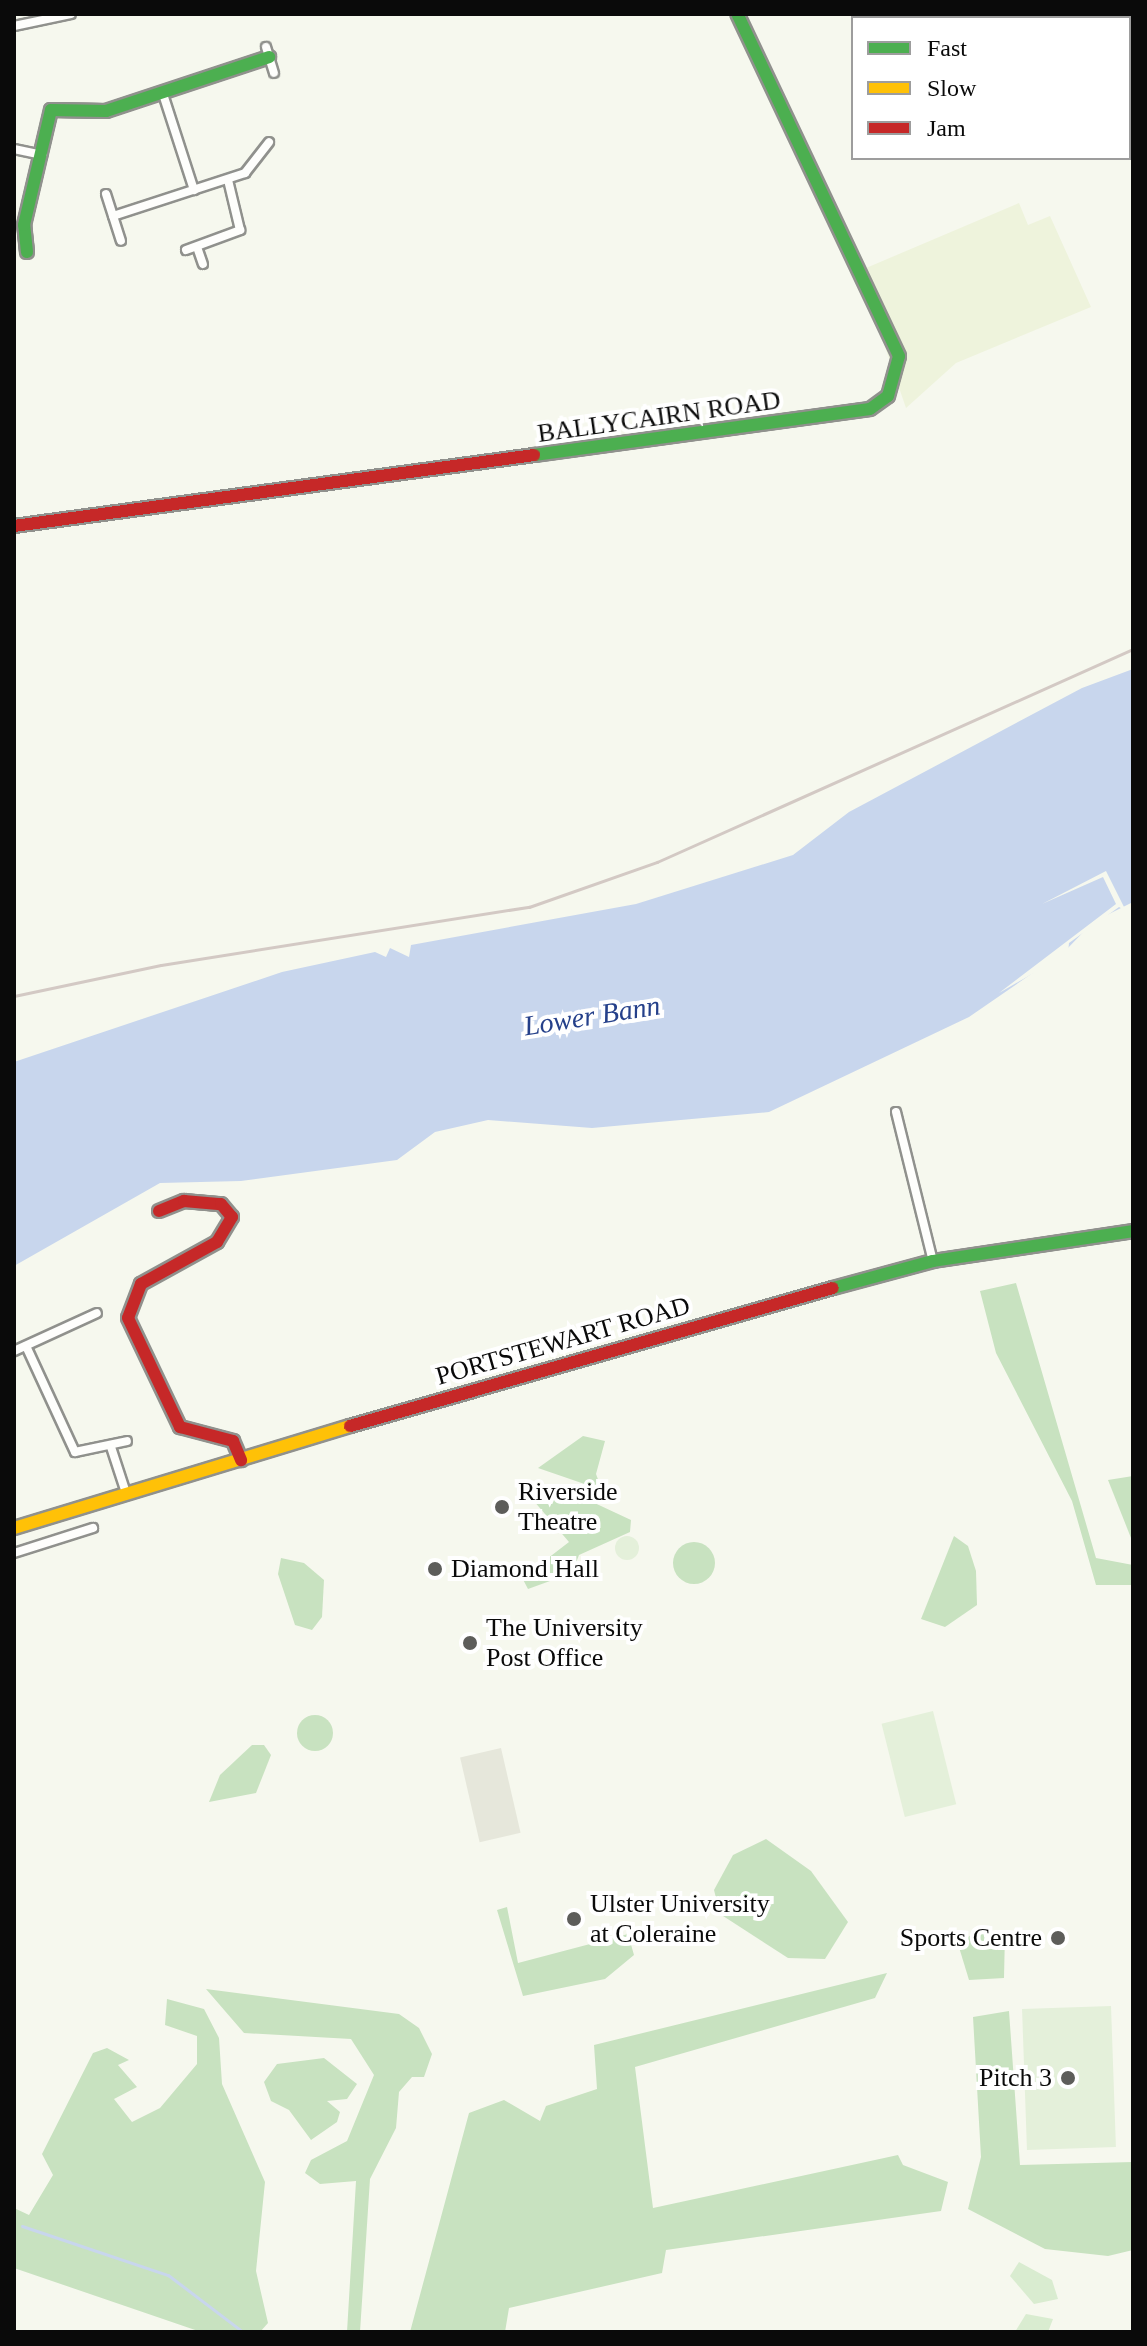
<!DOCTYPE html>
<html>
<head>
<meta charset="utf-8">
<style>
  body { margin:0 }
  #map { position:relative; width:1147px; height:2346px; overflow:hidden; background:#f6f8ee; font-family:"Times New Roman",serif }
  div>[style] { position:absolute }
  .farmland>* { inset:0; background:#eef3dc }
  .green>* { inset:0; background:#d9ecd0 }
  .forest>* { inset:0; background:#c8e2c0 }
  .round { border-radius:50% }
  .pitch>* { inset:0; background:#e4f0da; transform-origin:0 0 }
  .plaza>* { inset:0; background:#e6e7db; transform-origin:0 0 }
  .water>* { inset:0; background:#c8d6ed }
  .pier>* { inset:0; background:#f6f8ee }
  .stream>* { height:3px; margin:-1.5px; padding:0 1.5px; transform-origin:1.5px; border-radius:1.5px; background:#c8d6ed }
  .roads { filter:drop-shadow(2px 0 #90918d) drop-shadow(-2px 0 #90918d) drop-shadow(0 2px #90918d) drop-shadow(0 -2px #90918d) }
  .street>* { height:8px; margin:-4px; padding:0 4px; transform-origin:4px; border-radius:4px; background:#fefefc }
  .fast>* { height:12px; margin:-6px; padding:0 6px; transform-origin:6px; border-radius:6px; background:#4caf50 }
  .slow>* { height:12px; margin:-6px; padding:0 6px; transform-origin:6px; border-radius:6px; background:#ffc107 }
  .jam>* { height:12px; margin:-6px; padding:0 6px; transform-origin:6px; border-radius:6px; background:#c62828 }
  .rail>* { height:3px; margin:-1.5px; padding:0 1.5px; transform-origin:1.5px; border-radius:1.5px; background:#d3c9c4 }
  .dots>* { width:22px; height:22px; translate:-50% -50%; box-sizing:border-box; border:4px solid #fff; border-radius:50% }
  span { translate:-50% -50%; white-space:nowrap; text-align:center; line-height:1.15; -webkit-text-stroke:8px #fff; paint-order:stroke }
  .street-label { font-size:26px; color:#0a0a0a }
  .poi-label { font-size:26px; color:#0a0a0a }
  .left { translate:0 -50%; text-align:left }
  .right { translate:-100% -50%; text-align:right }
  .water-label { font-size:28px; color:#25408a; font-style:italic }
  .frame { position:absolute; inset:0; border:16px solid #0a0a0a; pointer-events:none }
  .legend { position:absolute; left:851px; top:16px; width:280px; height:144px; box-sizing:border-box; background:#fff; border:2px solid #9d9d9d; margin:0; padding:10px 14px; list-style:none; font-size:24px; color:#0a0a0a }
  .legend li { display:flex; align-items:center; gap:16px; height:40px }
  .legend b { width:40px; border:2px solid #9d9d9d }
</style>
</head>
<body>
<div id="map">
  <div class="farmland">
    <div style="clip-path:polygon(1019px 203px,1028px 225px,1050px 216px,1091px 307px,956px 363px,906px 408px,859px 271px)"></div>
  </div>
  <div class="green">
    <div style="clip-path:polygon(1019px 2262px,1052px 2280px,1058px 2299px,1034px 2304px,1010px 2276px)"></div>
    <div style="clip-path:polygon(1026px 2314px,1053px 2319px,1048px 2332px,1015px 2332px)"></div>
  </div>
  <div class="forest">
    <div style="clip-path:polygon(1016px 1283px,1096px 1558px,1133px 1565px,1133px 1585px,1096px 1585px,1072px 1501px,996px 1353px,980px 1291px)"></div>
    <div style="clip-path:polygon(583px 1436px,605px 1441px,596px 1474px,602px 1490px,538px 1468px)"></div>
    <div style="clip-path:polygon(1133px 1476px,1133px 1543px,1108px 1480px)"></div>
    <div style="clip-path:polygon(556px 1485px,631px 1520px,630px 1532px,579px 1555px,572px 1573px,528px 1589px,517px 1568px,543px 1562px,569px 1542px,533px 1500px)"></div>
    <div style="clip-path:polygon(954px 1536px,968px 1546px,976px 1571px,977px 1605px,945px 1627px,921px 1619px)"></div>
    <div class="round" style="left:673px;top:1542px;width:42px;height:42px"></div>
    <div style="clip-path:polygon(281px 1558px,304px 1563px,324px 1580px,322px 1617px,312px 1630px,295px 1625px,278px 1574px)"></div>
    <div class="round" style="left:297px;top:1715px;width:36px;height:36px"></div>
    <div style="clip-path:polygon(252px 1745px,264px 1745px,271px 1755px,256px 1793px,209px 1802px,220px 1775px)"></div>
    <div style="clip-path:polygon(766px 1839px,811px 1871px,848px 1922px,825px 1959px,788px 1958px,720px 1914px,714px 1890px,733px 1855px)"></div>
    <div style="clip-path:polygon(507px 1907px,518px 1963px,628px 1934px,634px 1955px,605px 1979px,523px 1996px,497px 1910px)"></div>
    <div style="clip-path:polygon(1005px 1933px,1004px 1978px,969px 1980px,958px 1944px,971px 1935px)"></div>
    <div style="clip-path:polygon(887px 1973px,875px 1998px,635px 2067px,653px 2208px,898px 2155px,903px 2165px,948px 2182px,941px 2211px,666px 2250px,662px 2273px,509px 2308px,505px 2332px,410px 2332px,469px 2113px,504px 2100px,540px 2121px,546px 2106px,597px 2089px,594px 2045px)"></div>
    <div style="clip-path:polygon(206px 1989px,399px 2014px,419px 2028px,432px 2054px,424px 2077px,412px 2077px,399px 2092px,396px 2128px,370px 2179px,360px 2332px,347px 2332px,356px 2181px,320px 2184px,305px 2173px,311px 2160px,347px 2141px,374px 2075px,351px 2039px,244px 2033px)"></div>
    <div style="clip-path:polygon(167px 1999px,204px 2009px,219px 2038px,222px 2084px,265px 2182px,256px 2271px,268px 2323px,260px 2332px,201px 2332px,14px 2268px,14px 2208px,29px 2215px,53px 2175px,42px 2154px,93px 2053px,107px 2048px,129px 2060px,118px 2065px,137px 2087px,114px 2099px,132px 2122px,160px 2108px,197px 2064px,197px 2036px,165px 2025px)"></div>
    <div style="clip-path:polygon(1009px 2011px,1020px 2165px,1133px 2162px,1133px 2250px,1108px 2256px,1045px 2249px,968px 2209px,981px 2157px,973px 2017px)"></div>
    <div style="clip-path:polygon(324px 2058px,357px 2084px,347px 2099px,327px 2101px,340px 2112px,337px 2122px,311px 2140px,289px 2110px,271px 2101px,264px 2082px,277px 2064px)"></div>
  </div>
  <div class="pitch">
    <div class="round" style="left:615px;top:1536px;width:24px;height:24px"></div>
    <div style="left:933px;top:1711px;width:96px;height:53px;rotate:76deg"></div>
    <div style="left:1111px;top:2006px;width:141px;height:89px;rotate:88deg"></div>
  </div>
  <div class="plaza">
    <div style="left:501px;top:1748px;width:87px;height:42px;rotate:77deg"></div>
  </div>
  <div class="water">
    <div style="clip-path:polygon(1133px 669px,1133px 902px,1093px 922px,1066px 950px,969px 1017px,769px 1112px,592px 1128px,488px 1120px,435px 1132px,397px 1160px,241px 1181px,160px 1183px,14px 1266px,14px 1062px,282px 972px,375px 952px,386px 957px,390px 948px,409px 957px,411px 945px,636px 904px,793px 855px,849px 812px,1082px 688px)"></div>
  </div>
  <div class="pier">
    <div style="clip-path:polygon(1106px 871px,1126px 911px,1119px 907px,1069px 943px,1068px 953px,999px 993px,1116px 904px,1103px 877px,1042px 904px)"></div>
  </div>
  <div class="stream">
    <div style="left:22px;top:2226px;width:154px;rotate:18.6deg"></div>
    <div style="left:168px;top:2275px;width:94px;rotate:37.2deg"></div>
  </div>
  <div class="roads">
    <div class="street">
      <div style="left:14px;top:26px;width:58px;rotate:-11.9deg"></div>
      <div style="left:266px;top:47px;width:27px;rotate:73deg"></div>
      <div style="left:163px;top:94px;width:101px;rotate:72.1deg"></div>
      <div style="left:14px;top:149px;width:29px;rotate:12deg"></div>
      <div style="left:106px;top:194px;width:49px;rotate:72.3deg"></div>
      <div style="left:113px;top:216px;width:139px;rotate:-18deg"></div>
      <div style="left:245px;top:173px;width:39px;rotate:-52deg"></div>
      <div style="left:197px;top:247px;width:18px;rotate:71deg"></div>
      <div style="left:186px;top:250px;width:58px;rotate:-20.3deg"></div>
      <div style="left:240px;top:230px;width:51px;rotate:-103.5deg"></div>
      <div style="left:896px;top:1112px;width:154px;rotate:76.1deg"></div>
      <div style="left:26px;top:1346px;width:117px;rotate:65.2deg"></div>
      <div style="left:75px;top:1452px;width:53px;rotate:-11.9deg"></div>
      <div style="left:14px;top:1351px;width:91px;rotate:-24.6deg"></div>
      <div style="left:111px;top:1447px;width:48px;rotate:71.9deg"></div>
      <div style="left:14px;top:1553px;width:83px;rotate:-17.6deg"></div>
    </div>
    <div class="fast">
      <div style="left:27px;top:252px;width:27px;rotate:-96deg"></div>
      <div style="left:24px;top:225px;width:118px;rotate:-76.8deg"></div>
      <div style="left:51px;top:110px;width:55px;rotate:1deg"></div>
      <div style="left:106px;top:111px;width:172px;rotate:-18.3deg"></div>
      <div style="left:534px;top:455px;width:339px;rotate:-7.8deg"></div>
      <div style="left:870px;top:409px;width:22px;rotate:-36deg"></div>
      <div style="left:888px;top:396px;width:41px;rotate:-74.6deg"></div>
      <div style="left:899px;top:356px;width:378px;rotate:-115.3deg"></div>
      <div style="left:833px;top:1288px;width:104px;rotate:-15.1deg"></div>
      <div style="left:933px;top:1261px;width:202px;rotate:-8.5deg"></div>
    </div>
    <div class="slow">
      <div style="left:14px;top:1528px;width:351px;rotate:-16.9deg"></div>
    </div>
    <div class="jam">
      <div style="left:14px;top:526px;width:525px;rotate:-7.77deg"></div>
      <div style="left:159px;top:1211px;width:27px;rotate:-22deg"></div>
      <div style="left:184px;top:1201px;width:37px;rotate:5deg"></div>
      <div style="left:221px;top:1204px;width:17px;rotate:50deg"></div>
      <div style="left:232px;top:1217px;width:29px;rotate:121deg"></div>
      <div style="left:217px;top:1242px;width:87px;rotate:151.1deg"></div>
      <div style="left:141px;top:1284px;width:36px;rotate:111deg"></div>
      <div style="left:128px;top:1318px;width:121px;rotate:64.5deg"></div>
      <div style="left:180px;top:1427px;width:55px;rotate:14.8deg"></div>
      <div style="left:233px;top:1441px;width:21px;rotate:67deg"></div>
      <div style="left:350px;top:1426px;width:502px;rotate:-15.95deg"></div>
    </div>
  </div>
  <div class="rail">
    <div style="left:14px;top:996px;width:150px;rotate:-11.9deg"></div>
    <div style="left:161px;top:965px;width:373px;rotate:-9deg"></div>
    <div style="left:529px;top:907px;width:136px;rotate:-19.4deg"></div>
    <div style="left:657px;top:862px;width:521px;rotate:-24.11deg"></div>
  </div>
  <div class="dots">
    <div style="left:502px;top:1507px;background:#5d5d5a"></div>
    <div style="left:435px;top:1569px;background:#5d5d5a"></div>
    <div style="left:470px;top:1643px;background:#5d5d5a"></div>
    <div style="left:574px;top:1919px;background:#5d5d5a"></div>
    <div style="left:1058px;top:1938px;background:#5d5d5a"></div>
    <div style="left:1068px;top:2078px;background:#5d5d5a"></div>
  </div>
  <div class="street-label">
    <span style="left:659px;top:417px;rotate:-8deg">BALLYCAIRN ROAD</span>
    <span style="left:563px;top:1341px;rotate:-16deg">PORTSTEWART ROAD</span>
  </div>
  <div class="poi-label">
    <span class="left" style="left:518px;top:1507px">Riverside<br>Theatre</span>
    <span class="left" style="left:451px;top:1569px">Diamond Hall</span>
    <span class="left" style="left:486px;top:1643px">The University<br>Post Office</span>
    <span class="left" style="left:590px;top:1919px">Ulster University<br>at Coleraine</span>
    <span class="right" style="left:1042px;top:1938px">Sports Centre</span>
    <span class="right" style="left:1052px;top:2078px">Pitch 3</span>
  </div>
  <div class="water-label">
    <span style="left:592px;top:1016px;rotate:-9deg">Lower Bann</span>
  </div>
  <div class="frame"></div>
  <ul class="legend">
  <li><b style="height:10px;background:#4caf50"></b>Fast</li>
  <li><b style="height:10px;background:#ffc107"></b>Slow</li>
  <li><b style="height:10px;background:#c62828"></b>Jam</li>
  </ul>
</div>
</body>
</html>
